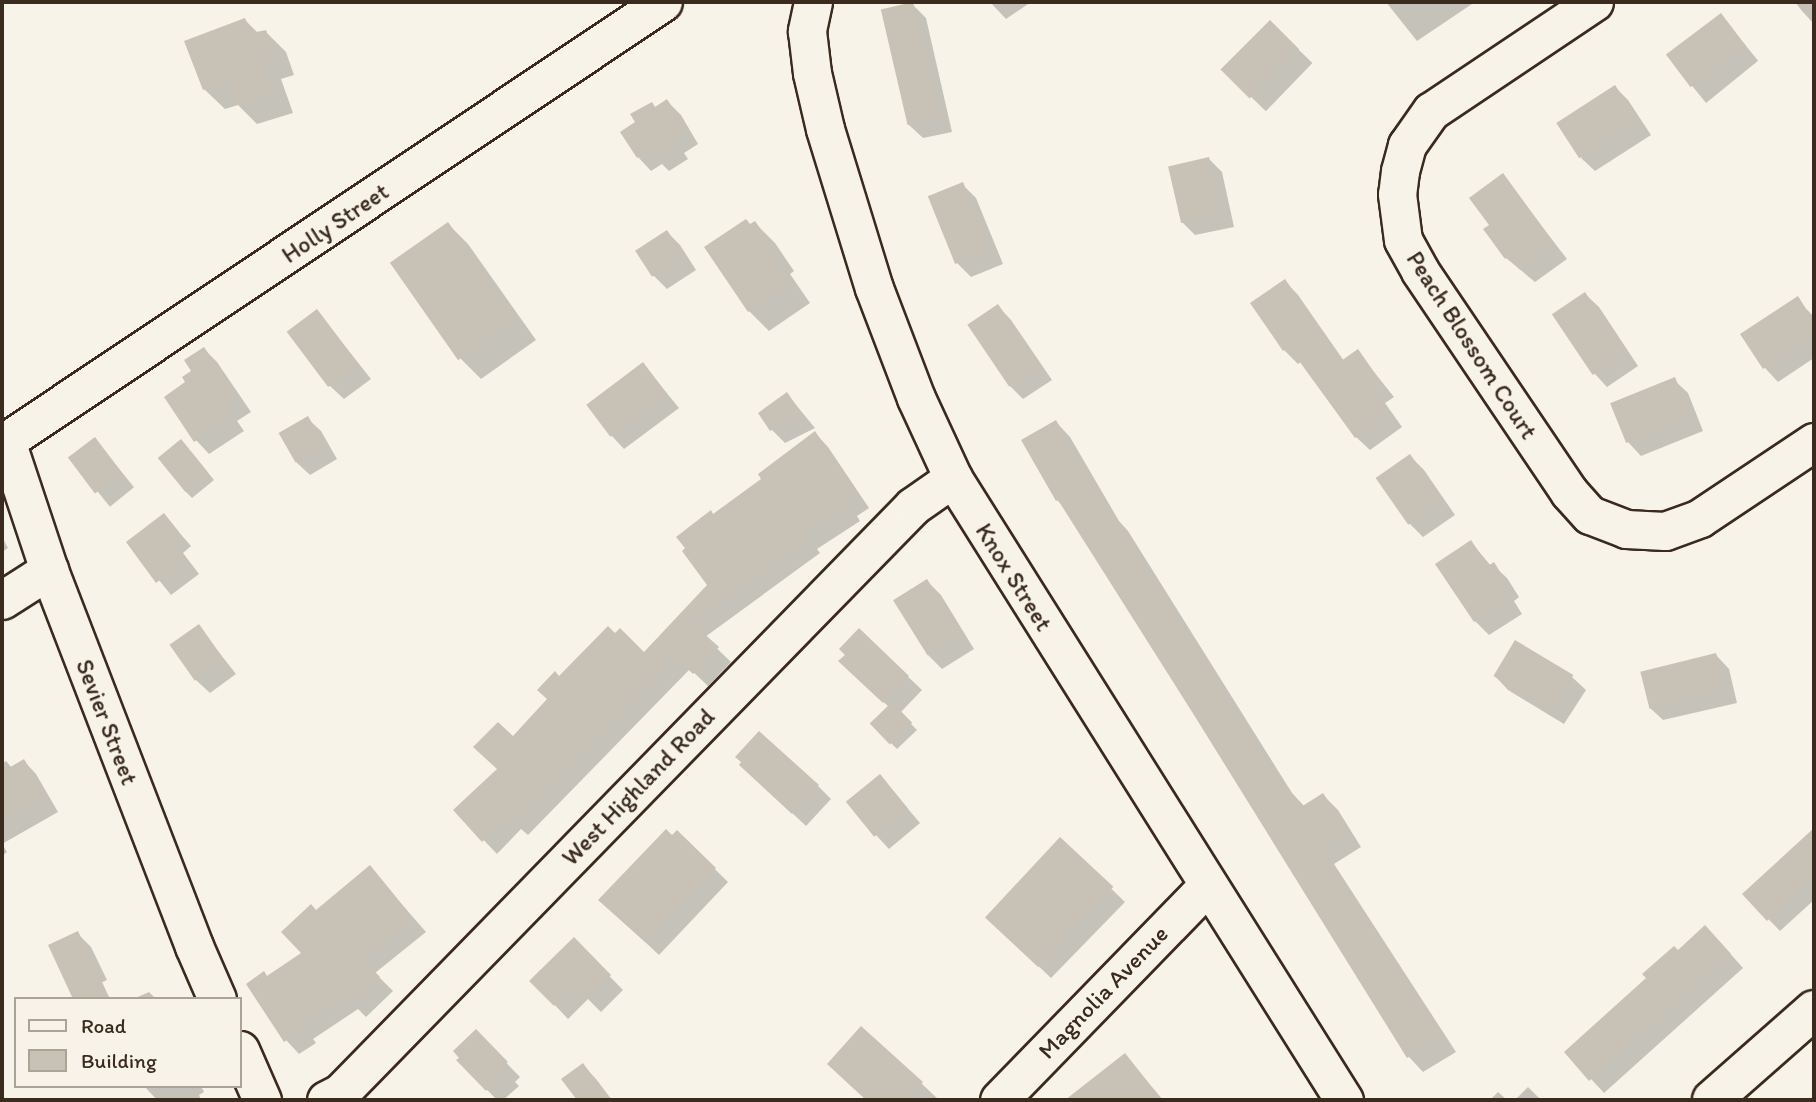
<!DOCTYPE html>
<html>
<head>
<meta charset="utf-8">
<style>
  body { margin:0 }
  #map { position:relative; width:1816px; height:1102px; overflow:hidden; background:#f7f3e8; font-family:Itim,sans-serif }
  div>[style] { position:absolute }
  .shadow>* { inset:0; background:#0003; transform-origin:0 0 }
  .building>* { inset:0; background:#c8c1b6; transform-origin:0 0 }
  .roads { filter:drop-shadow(2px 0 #3b2a1e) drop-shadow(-2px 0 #3b2a1e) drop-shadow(0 2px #3b2a1e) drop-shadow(0 -2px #3b2a1e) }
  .minor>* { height:37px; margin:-18.5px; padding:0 18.5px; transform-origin:18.5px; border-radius:18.5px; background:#f7f3e8 }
  .trunk>* { height:38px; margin:-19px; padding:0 19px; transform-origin:19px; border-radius:19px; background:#f7f3e8 }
  span { translate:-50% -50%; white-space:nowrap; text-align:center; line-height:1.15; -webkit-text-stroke:7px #f7f3e8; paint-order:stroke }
  .street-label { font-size:24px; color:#3b2a1e }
  .frame { position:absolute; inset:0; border:4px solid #3b2a1e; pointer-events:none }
  .legend { position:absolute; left:14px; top:997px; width:228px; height:91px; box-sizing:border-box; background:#f7f3e8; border:2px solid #aca397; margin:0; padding:9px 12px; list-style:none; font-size:21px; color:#3b2a1e }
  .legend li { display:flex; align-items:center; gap:14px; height:35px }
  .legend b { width:35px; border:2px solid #aca397 }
</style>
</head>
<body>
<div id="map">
  <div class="shadow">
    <div style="clip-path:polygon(990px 2px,1031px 2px,1006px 19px)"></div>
    <div style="clip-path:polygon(1386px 2px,1471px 2px,1472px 4px,1417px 41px)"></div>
    <div style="clip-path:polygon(1795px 2px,1814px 2px,1814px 24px,1802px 11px)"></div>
    <div style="clip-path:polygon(912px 4px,926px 18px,952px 132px,923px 138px,909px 125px)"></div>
    <div style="left:1721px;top:15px;width:59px;height:67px;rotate:51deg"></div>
    <div style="clip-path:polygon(245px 20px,258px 33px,266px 32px,286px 52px,294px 75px,281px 79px,293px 113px,257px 124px,238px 105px,225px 109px,204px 89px)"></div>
    <div style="left:1270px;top:22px;width:59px;height:67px;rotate:44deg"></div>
    <div style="clip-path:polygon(1615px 87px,1628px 100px,1651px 135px,1595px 171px,1581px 158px)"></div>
    <div style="clip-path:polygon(667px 101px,681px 115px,698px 144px,684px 153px,688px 159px,669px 171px,662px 164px,651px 171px,638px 157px,656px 108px)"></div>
    <div style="clip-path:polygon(1209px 159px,1222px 172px,1234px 227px,1195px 235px,1182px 222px)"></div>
    <div style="clip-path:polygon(1502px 175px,1567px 259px,1535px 282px,1506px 258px,1491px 226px)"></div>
    <div style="clip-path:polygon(962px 184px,976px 198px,1003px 264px,971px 277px,957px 263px)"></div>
    <div style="clip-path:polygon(755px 223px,775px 243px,794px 271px,790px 274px,810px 303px,769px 331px,749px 311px,750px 226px)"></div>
    <div style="clip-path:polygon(448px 224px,468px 244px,536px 340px,481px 379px,461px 359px)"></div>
    <div style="clip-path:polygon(667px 232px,680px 245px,696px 270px,667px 289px,653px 275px)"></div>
    <div style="clip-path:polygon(1285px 281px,1298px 295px,1344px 361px,1358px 352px,1394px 397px,1385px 403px,1402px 427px,1370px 450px,1356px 437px,1302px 361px,1298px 364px,1284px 350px)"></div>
    <div style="clip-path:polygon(1585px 294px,1599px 307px,1638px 366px,1607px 387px,1594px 373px,1554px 314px)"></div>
    <div style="clip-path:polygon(1797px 299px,1814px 317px,1814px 358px,1778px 382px,1765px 368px,1742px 335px)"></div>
    <div style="clip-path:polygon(998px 306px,1011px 320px,1052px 380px,1023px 399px,1010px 386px)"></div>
    <div style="clip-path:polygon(317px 311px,371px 379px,344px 399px,330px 386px)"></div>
    <div style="clip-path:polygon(204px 349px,217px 362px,251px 412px,237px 421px,244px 431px,209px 454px,196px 440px,188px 383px)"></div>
    <div style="clip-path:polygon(643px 364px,679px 408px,624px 449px,611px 435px)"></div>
    <div style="clip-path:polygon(1674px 380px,1688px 393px,1703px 431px,1641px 456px,1628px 442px)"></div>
    <div style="clip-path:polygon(787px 394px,815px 428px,785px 443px,772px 430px)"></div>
    <div style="clip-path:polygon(307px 418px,321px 431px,337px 459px,310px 475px,296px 462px)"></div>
    <div style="clip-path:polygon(1056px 422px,1070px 437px,1119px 521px,1128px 531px,1292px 793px,1305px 807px,1323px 795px,1338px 810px,1361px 847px,1334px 864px,1456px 1052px,1423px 1072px,1409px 1057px,1066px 509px,1057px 500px,1023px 441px)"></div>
    <div style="clip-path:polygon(815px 433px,828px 447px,869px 508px,857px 516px,860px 521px,817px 549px,820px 553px,705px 637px,731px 662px,708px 686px,690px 669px,528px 835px,521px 829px,497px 854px,455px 810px,499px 770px,513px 739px,549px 699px,559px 678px,644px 654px,709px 585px,714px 516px,764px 480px)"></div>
    <div style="left:95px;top:439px;width:62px;height:31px;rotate:51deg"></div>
    <div style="clip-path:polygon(187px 447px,214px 480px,192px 498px,186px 492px)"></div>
    <div style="clip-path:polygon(1410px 456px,1424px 470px,1455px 515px,1423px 537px,1409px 523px)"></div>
    <div style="clip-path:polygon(164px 515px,191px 546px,183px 553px,199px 574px,171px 595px,129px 543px)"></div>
    <div style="clip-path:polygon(2px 537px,8px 548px,2px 552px)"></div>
    <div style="clip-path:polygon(1471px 542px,1491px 566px,1493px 565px,1507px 578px,1519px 597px,1514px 601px,1522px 614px,1489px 635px,1475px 621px,1437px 564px)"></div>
    <div style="clip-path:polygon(927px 581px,941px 595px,974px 649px,942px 669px,928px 655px,895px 602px)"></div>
    <div style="clip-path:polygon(199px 627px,236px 674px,210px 693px,196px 680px)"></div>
    <div style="clip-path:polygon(859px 630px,922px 690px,900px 713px,917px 730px,897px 749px,871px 723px,889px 707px,854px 675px,847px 655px)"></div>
    <div style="clip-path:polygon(1516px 642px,1572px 677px,1586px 690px,1564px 724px,1508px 690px,1495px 676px)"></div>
    <div style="clip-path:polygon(1716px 655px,1729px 669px,1737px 703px,1663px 720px,1649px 707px)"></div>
    <div style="clip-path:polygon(6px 761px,12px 768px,24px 761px,36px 774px,58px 812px,2px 844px,7px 852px,2px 856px,2px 764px)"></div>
    <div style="clip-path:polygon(880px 776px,920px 823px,889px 849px,876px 835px)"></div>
    <div style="clip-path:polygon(755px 778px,818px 786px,831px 799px,806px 826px)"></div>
    <div style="clip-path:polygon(1814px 831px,1814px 900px,1780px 931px,1744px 894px)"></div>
    <div style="clip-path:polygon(677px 832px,728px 882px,659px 955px,614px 913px)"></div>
    <div style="clip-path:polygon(1060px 839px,1125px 902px,1051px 978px,1001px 930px)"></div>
    <div style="clip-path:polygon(370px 868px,426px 932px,375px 973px,393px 991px,366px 1017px,358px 1009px,313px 1039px,316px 1043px,299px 1054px,286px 1040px,268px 978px,304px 954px,316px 912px)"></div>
    <div style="clip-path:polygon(77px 933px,91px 947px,107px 980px,79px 993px)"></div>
    <div style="clip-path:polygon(574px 940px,623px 990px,601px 1012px,588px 999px,568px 1019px,532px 981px)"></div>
    <div style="clip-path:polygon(1719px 941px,1743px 968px,1604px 1093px,1591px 1079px,1678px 952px)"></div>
    <div style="clip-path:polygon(149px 992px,156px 999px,133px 999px)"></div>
    <div style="clip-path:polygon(476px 1032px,520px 1077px,515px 1082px,519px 1086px,503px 1100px,497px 1100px,458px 1060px)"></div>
    <div style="clip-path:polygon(1125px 1055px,1163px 1100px,1071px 1100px)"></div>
    <div style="clip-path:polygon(583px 1065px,596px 1079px,612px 1100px,579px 1100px,564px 1079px)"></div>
    <div style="clip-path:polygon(921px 1083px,939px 1100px,867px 1100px,849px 1084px)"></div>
    <div style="clip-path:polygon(144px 1086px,201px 1086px,204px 1092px,199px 1095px,201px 1100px,157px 1100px)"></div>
    <div style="clip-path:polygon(1528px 1087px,1541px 1100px,1515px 1100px)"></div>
    <div style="clip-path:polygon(1498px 1092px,1507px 1100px,1490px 1100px)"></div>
  </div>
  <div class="building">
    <div style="left:913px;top:2px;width:119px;height:33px;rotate:77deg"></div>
    <div style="left:1721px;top:13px;width:41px;height:69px;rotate:53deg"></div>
    <div style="clip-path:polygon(245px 18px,251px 33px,266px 30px,275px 55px,262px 58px,274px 93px,236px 105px,227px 82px,203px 90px,184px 41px)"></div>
    <div style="left:1270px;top:20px;width:41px;height:70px;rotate:45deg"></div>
    <div style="left:1615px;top:85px;width:42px;height:70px;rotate:57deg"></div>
    <div style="clip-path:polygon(667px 99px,686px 130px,672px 139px,676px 145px,654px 159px,649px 151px,637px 158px,620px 132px,635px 122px,630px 114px,652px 102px,655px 107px)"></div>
    <div style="left:1209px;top:157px;width:58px;height:42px;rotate:77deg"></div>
    <div style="clip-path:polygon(1503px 173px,1555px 244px,1520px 270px,1510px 255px,1505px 259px,1483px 229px,1489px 225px,1469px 198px)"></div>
    <div style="left:963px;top:182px;width:73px;height:38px;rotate:68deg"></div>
    <div style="clip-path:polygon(746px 219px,750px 224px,755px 221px,775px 250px,771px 253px,791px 282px,748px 312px,704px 247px)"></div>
    <div style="left:448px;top:222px;width:119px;height:71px;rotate:55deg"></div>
    <div style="left:667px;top:230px;width:31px;height:38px;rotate:57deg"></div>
    <div style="clip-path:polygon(1285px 279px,1341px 361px,1358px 349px,1381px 382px,1372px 389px,1390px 413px,1355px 438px,1289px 347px,1283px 351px,1250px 303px)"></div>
    <div style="left:1585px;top:292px;width:73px;height:40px;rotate:56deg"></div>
    <div style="clip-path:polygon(1798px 296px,1814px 322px,1814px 336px,1763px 369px,1740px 334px)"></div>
    <div style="left:998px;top:304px;width:75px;height:37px;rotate:56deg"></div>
    <div style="left:317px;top:309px;width:69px;height:38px;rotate:53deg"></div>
    <div style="clip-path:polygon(204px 347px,238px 398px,225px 407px,232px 417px,194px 442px,164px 397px,185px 382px,182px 377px,191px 371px,184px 360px)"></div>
    <div style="left:643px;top:362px;width:40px;height:71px;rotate:53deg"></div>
    <div style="left:1675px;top:377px;width:43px;height:70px;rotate:68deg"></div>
    <div style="clip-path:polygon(787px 392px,802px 414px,770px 431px,758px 413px)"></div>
    <div style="left:308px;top:416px;width:34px;height:34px;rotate:60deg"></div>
    <div style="clip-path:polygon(1056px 420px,1110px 515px,1113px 514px,1285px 789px,1288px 787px,1301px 807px,1323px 793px,1348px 832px,1321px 849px,1442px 1036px,1407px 1058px,1194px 715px,1058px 500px,1056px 501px,1021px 440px)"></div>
    <div style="clip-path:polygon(815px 431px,857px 494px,845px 502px,848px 507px,805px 535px,808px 539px,692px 623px,719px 647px,693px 674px,675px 657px,513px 823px,507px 817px,482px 842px,453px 810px,497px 769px,473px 747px,498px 722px,513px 736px,547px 699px,537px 690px,555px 671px,559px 676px,608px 626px,615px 633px,620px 628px,644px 652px,707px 585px,682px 551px,685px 548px,676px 537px,711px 510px,713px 514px,761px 479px,758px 474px)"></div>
    <div style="left:95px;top:437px;width:45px;height:34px;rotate:53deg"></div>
    <div style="left:181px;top:439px;width:44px;height:30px;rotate:51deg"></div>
    <div style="left:1410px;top:454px;width:57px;height:42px;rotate:55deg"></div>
    <div style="clip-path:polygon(164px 513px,179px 532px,171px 539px,187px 559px,156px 583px,126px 542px)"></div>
    <div style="clip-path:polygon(1471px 540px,1488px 566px,1494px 562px,1507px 583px,1501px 587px,1510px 600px,1474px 622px,1435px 564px)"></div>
    <div style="left:927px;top:579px;width:65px;height:40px;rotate:58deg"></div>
    <div style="left:199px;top:624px;width:44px;height:36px;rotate:55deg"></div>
    <div style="clip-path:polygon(859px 628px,909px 676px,883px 703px,838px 661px,845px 655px,839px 649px)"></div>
    <div style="left:1515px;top:640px;width:68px;height:42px;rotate:31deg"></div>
    <div style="left:1716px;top:653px;width:38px;height:78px;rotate:76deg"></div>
    <div style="left:892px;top:702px;width:29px;height:31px;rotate:46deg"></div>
    <div style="clip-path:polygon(759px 731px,819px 785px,792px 814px,739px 765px,741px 762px,735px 757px)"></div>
    <div style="clip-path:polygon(24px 759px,47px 798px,2px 824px,2px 772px)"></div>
    <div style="left:880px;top:774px;width:45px;height:44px;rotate:51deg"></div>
    <div style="clip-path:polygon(1814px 828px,1814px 877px,1767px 921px,1742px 894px)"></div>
    <div style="clip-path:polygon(666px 829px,672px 835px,677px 830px,716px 868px,645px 942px,598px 900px)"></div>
    <div style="left:1060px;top:837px;width:73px;height:110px;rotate:43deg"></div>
    <div style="clip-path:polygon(370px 865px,413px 918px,363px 959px,380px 977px,351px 1005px,343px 997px,301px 1025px,304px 1029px,284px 1042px,246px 984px,264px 971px,267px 976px,301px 953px,281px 932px,311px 904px,316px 910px)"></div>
    <div style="clip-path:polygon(1705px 925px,1731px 954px,1589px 1081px,1564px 1052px,1646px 978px,1642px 974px,1674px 946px,1678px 950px)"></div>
    <div style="clip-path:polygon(78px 931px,110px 999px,73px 999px,48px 945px)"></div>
    <div style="clip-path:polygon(574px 937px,611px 975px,586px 1000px,573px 987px,554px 1006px,529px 981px)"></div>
    <div style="clip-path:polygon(861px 1026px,923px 1082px,906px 1100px,866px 1100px,827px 1064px)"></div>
    <div style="clip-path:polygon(476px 1029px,508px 1062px,503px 1067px,506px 1071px,486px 1091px,456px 1060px,459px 1058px,453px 1051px)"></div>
    <div style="clip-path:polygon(1125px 1053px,1162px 1100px,1065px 1100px,1111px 1064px)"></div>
    <div style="clip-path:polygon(583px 1063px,610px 1100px,577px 1100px,561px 1079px)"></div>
  </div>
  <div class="roads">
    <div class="minor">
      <div style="left:813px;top:2px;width:30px;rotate:102deg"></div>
      <div style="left:807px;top:31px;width:42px;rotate:83.2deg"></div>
      <div style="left:812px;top:73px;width:57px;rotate:76.9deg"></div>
      <div style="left:825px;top:129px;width:166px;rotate:72.9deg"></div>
      <div style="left:874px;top:288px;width:118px;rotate:69.1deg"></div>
      <div style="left:916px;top:398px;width:88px;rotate:65.2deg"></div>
      <div style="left:953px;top:478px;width:735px;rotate:57.85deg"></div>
      <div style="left:1594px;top:2px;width:196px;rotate:146.2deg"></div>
      <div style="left:1431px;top:111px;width:42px;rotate:125.2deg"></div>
      <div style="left:1407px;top:145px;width:27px;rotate:105deg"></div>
      <div style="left:1400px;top:171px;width:23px;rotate:97deg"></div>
      <div style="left:1397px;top:194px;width:46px;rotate:82.6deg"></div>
      <div style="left:1403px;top:240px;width:35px;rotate:61deg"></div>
      <div style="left:1420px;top:271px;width:267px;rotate:56deg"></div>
      <div style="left:1569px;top:492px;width:31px;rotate:48deg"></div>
      <div style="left:1590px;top:515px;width:39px;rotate:21deg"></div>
      <div style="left:1626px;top:529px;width:39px;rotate:3deg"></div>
      <div style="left:1665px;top:531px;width:37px;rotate:-20deg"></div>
      <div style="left:1700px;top:518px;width:137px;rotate:-33.7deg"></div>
      <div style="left:2px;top:600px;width:56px;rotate:-32.6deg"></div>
      <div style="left:217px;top:999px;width:58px;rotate:-113.5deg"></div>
      <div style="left:194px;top:946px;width:403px;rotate:-111.1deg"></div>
      <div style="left:49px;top:570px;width:136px;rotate:-108.4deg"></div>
      <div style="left:6px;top:441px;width:790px;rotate:-33.75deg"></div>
      <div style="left:240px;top:1050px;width:55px;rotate:66.3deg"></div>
      <div style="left:326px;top:1100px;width:16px;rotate:-27deg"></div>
      <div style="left:340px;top:1093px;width:820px;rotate:-45.69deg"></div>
      <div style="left:913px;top:506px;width:49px;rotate:-35deg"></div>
      <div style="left:999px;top:1100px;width:300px;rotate:-45.8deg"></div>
    </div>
    <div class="trunk">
      <div style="left:1712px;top:1100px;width:136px;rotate:-41.4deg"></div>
    </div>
  </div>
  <div class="street-label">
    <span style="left:335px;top:223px;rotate:-34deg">Holly Street</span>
    <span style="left:1472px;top:345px;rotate:57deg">Peach Blossom Court</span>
    <span style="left:1014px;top:577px;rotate:58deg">Knox Street</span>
    <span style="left:107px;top:722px;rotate:69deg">Sevier Street</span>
    <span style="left:638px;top:787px;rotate:-46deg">West Highland Road</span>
    <span style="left:1103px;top:992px;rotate:-46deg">Magnolia Avenue</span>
  </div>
  <div class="frame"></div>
  <ul class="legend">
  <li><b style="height:9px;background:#f7f3e8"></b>Road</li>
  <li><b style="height:19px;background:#c8c1b6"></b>Building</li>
  </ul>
</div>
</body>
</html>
